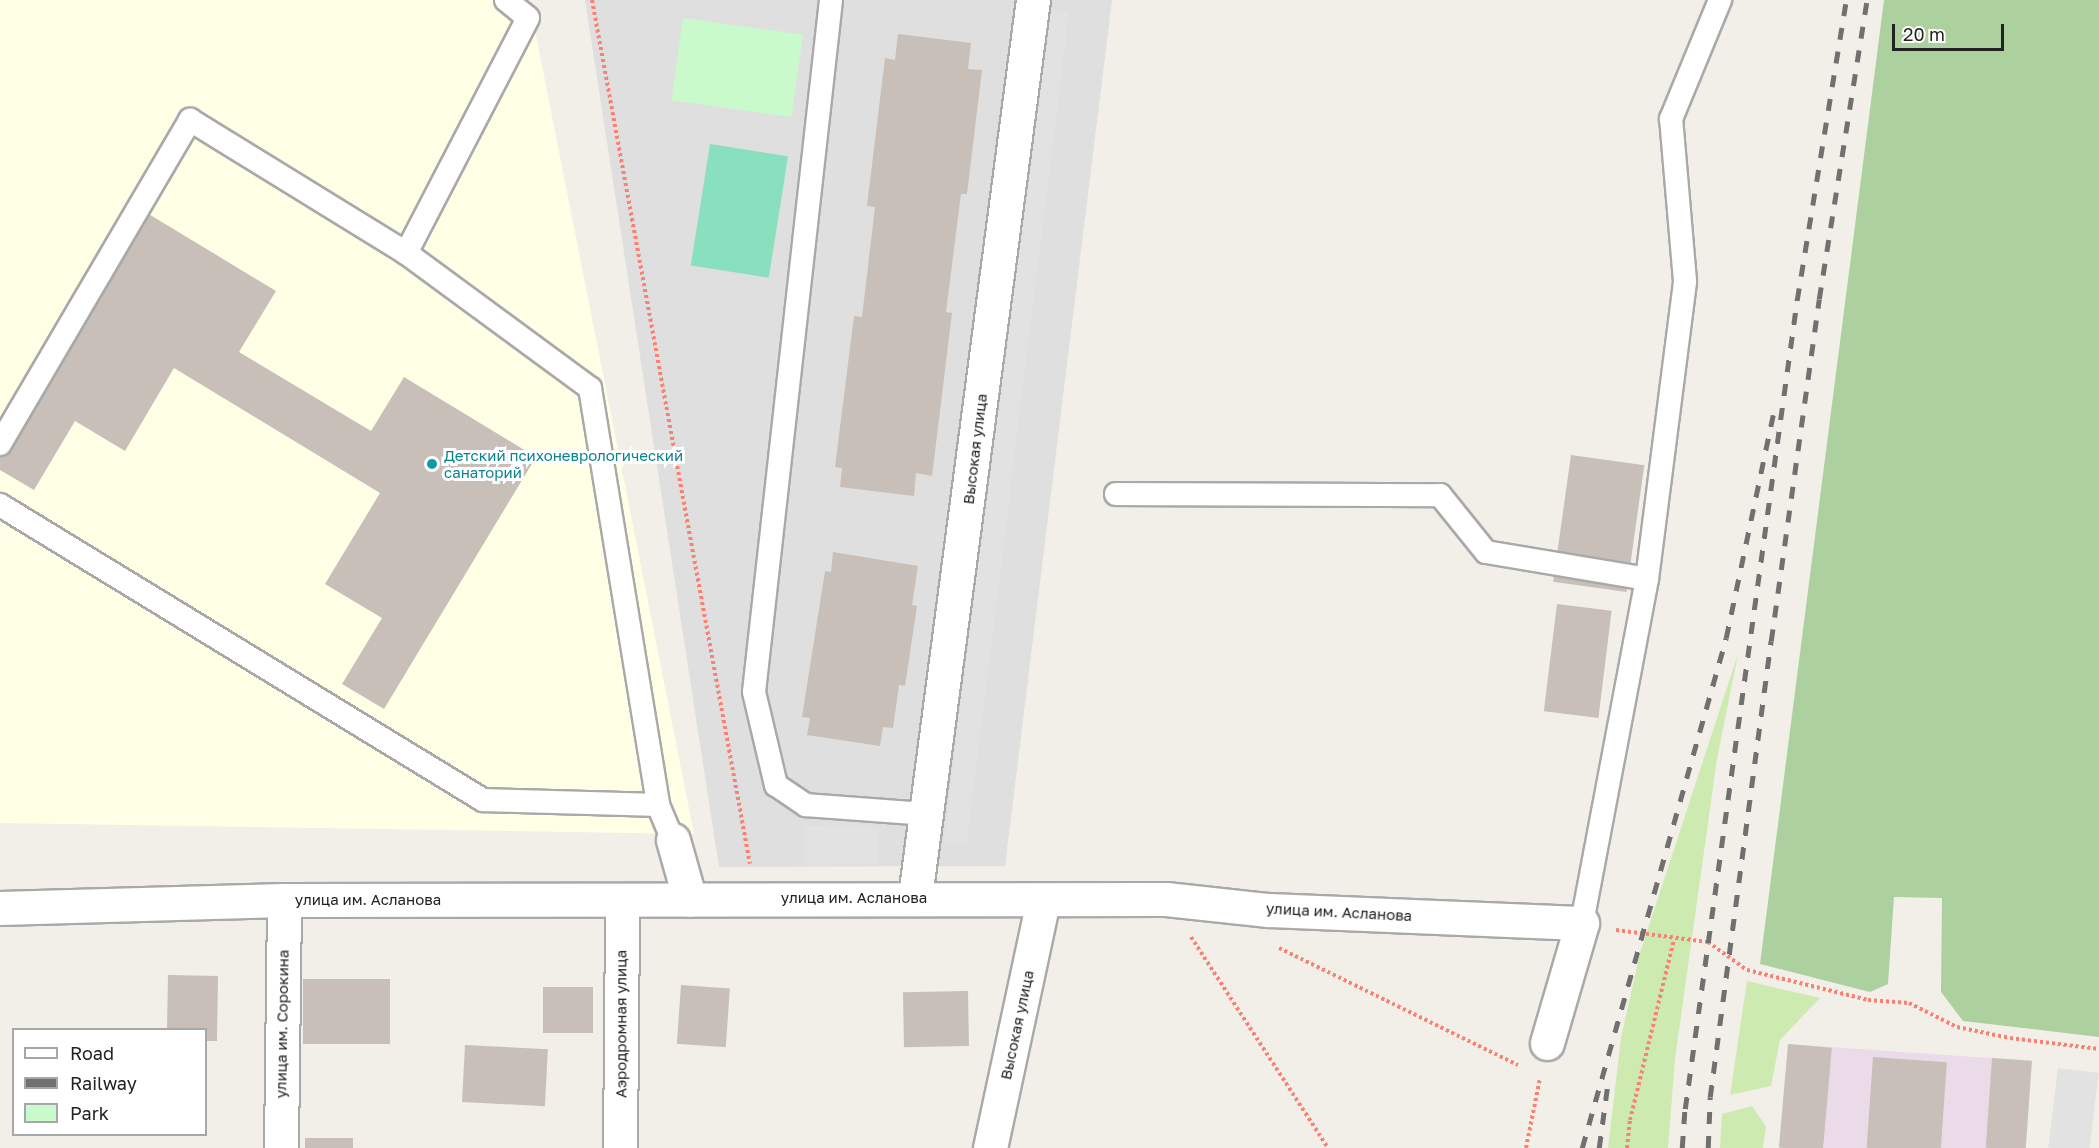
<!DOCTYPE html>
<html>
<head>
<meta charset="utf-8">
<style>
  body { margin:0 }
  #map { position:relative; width:2099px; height:1148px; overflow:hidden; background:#f2efe9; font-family:"Golos Text",sans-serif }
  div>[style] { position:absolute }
  .residential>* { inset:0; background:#e0dfdf }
  .industrial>* { inset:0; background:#ebdbe8 }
  .education>* { inset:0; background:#ffffe5 }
  .grass>* { inset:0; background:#cdebb0 }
  .forest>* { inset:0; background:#add19e }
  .park>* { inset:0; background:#c8facc; transform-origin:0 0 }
  .pitch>* { inset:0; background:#88e0be; transform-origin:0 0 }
  .parking>* { inset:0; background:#e2e2e2; transform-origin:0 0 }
  .building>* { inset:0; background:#c7bfb8; transform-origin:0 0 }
  .path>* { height:4px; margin-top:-2px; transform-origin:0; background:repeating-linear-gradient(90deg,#fa8072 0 3px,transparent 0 6px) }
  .roads { filter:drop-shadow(2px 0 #a9a9a9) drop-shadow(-2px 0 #a9a9a9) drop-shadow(0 2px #a9a9a9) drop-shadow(0 -2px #a9a9a9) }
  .lane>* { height:22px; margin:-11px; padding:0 11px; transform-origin:11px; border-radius:11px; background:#fff }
  .street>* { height:33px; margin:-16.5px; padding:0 16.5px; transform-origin:16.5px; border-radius:16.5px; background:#fff }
  .rail>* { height:4.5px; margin-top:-2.25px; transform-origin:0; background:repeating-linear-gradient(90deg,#707070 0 12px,transparent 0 24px) }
  .dots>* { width:16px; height:16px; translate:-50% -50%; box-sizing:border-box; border:3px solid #fff; border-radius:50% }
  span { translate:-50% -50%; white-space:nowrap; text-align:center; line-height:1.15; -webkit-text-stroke:6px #fff; paint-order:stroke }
  .street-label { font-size:15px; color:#222 }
  .culture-label { font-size:15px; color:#0d838f }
  .left { translate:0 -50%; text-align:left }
  .legend { position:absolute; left:12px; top:1028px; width:195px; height:108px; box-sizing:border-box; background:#fff; border:2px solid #a7a7a7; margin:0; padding:8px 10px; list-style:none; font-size:18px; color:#222 }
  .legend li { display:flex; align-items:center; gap:12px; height:30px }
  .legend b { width:30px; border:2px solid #a7a7a7 }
  .scale { position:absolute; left:1892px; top:24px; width:112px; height:27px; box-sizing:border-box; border:3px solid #222; border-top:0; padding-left:8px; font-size:18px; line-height:21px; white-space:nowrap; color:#222; -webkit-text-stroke:4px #fff; paint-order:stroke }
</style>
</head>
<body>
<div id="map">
  <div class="residential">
    <div style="clip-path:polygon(585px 0,1112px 0,1005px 866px,719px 867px)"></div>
  </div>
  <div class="industrial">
    <div style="clip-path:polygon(1788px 1044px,2032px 1061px,2025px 1148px,1782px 1148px)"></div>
  </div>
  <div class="education">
    <div style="clip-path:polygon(0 0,529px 0,694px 834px,0 823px)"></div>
  </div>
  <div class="grass">
    <div style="clip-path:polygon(1738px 654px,1717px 759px,1675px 1059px,1668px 1148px,1608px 1148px,1621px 1038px,1640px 953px)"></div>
    <div style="clip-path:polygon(1747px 981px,1820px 998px,1780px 1040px,1771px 1086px,1730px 1095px)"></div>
    <div style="clip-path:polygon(1752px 1106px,1766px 1126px,1763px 1148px,1720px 1148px,1722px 1114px)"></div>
  </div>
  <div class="forest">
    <div style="clip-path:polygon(1884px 0,2099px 0,2099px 1037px,1963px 1021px,1941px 992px,1942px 898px,1894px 897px,1888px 984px,1870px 992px,1760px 964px)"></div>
  </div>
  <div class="park">
    <div style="left:683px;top:18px;width:121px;height:83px;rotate:8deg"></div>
  </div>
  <div class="pitch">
    <div style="left:710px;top:144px;width:79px;height:123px;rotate:9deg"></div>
  </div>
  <div class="parking">
    <div style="left:1046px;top:10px;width:23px;height:839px;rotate:7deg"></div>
    <div style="left:805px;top:826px;width:74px;height:37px;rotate:1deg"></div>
    <div style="left:2058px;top:1068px;width:41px;height:80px;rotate:7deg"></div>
  </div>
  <div class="building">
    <div style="clip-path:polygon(898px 34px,971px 43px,968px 69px,982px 70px,967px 194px,961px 194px,946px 312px,952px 313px,932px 476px,916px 473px,914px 496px,840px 487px,842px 468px,835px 467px,854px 316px,862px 317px,875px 207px,867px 206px,885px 58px,895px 60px)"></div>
    <div style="clip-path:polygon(147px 213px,276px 291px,239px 352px,371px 431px,404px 377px,536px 457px,384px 709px,342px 684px,382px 618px,325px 584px,380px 493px,174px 368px,125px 451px,75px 421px,34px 490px,0 470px,0 457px)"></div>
    <div style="left:1571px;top:455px;width:74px;height:128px;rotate:8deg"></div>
    <div style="clip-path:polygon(833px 552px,918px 566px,912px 605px,917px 606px,905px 686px,899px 685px,893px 728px,883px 727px,880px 746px,807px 735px,810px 718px,802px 717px,825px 571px,831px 572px)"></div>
    <div style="left:1557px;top:604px;width:55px;height:108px;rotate:7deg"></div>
    <div style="clip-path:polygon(168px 975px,218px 976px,217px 1041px,206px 1041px,206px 1030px,167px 1030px)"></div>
    <div style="left:303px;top:979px;width:87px;height:65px"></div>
    <div style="left:681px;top:985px;width:49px;height:59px;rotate:4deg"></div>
    <div style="left:593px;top:987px;width:46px;height:50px;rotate:90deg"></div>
    <div style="left:968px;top:991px;width:55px;height:65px;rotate:89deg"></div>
    <div style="left:1788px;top:1044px;width:44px;height:104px;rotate:5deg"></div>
    <div style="left:465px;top:1045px;width:83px;height:57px;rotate:3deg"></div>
    <div style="left:1873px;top:1057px;width:74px;height:91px;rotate:4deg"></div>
    <div style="left:1992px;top:1058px;width:40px;height:90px;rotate:4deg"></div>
    <div style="left:305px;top:1138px;width:48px;height:10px"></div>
  </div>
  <div class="path">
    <div style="left:592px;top:0;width:878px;rotate:79.64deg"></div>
    <div style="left:1616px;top:930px;width:93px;rotate:7.4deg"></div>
    <div style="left:1708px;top:942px;width:48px;rotate:35.7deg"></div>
    <div style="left:1747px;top:970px;width:125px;rotate:13.9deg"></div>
    <div style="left:1868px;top:1000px;width:41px;rotate:4.2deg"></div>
    <div style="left:1909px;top:1003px;width:54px;rotate:26.6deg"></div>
    <div style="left:1957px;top:1027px;width:54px;rotate:11.7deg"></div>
    <div style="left:2010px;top:1038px;width:90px;rotate:7deg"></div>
    <div style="left:1191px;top:937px;width:252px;rotate:57deg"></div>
    <div style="left:1279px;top:948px;width:266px;rotate:26.1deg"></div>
    <div style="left:1526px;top:1148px;width:71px;rotate:-78.7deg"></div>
    <div style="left:1627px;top:1148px;width:28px;rotate:-84deg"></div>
    <div style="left:1630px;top:1120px;width:186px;rotate:-76.3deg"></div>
  </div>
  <div class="roads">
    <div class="lane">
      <div style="left:506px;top:0;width:28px;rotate:39deg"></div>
      <div style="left:528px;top:18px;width:265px;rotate:117.4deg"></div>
      <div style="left:406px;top:253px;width:228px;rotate:36.3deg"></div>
      <div style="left:590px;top:388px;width:423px;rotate:80.7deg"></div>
      <div style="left:658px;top:805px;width:38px;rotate:67deg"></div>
      <div style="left:831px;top:0;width:696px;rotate:96.35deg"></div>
      <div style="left:754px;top:692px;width:96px;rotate:76.7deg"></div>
      <div style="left:776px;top:785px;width:36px;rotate:34deg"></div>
      <div style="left:806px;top:805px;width:121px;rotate:4.3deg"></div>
      <div style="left:0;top:444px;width:376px;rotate:-59.6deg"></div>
      <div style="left:190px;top:120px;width:254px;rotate:31.6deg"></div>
      <div style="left:1116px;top:494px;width:324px;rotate:0.2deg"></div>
      <div style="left:1440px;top:495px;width:73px;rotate:51.1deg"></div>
      <div style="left:1486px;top:552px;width:163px;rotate:9.5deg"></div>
      <div style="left:0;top:505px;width:566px;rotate:31.42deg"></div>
      <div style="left:483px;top:800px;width:175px;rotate:1.6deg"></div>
      <div style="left:1582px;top:923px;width:350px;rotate:-79.3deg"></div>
      <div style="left:1647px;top:579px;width:300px;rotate:-82.7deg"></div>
      <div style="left:1685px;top:281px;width:163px;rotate:-94.9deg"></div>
      <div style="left:1671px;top:119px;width:129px;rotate:-67.6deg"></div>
    </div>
    <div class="street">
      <div style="left:673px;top:840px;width:62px;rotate:74.2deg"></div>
      <div style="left:915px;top:897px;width:905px;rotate:-82.51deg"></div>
      <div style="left:0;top:908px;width:284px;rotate:-1.6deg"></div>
      <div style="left:284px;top:900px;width:882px;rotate:-0.06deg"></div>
      <div style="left:1166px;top:899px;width:103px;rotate:6.2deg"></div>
      <div style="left:1268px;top:910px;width:314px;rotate:2.4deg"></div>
      <div style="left:1582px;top:923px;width:125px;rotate:106.3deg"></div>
      <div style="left:281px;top:1148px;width:248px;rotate:-89.3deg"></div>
      <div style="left:620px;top:1148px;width:248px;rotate:-89.5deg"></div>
      <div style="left:990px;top:1148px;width:253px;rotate:-77.9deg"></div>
    </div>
  </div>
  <div class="rail">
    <div style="left:1582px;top:1148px;width:530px;rotate:-74.23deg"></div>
    <div style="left:1726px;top:638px;width:228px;rotate:-78.1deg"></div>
    <div style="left:1599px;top:1148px;width:60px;rotate:-82.3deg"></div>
    <div style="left:1682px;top:1148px;width:39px;rotate:-86deg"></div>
    <div style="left:1685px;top:1109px;width:817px;rotate:-82.12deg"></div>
    <div style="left:1797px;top:300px;width:304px;rotate:-80.7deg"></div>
    <div style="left:1708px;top:1148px;width:51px;rotate:-87.8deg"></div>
    <div style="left:1710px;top:1097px;width:460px;rotate:-82.4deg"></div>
    <div style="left:1771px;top:641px;width:345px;rotate:-82deg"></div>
    <div style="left:1819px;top:299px;width:303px;rotate:-80.9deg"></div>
  </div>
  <div class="dots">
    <div style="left:432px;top:464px;background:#0f9aa8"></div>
  </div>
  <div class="street-label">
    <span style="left:975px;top:449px;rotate:-83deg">Высокая улица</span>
    <span style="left:854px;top:898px">улица им. Асланова</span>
    <span style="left:368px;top:900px">улица им. Асланова</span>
    <span style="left:1339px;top:912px;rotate:3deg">улица им. Асланова</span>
    <span style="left:282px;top:1024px;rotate:-89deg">улица им. Сорокина</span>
    <span style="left:621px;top:1024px;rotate:-90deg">Аэродромная улица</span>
    <span style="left:1017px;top:1025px;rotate:-78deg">Высокая улица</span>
  </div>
  <div class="culture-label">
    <span class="left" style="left:444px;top:464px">Детский психоневрологический<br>санаторий</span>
  </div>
  <ul class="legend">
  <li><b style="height:8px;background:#fff"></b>Road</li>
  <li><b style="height:8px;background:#707070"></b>Railway</li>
  <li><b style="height:16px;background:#c8facc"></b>Park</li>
  </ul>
  <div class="scale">20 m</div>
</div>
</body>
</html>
